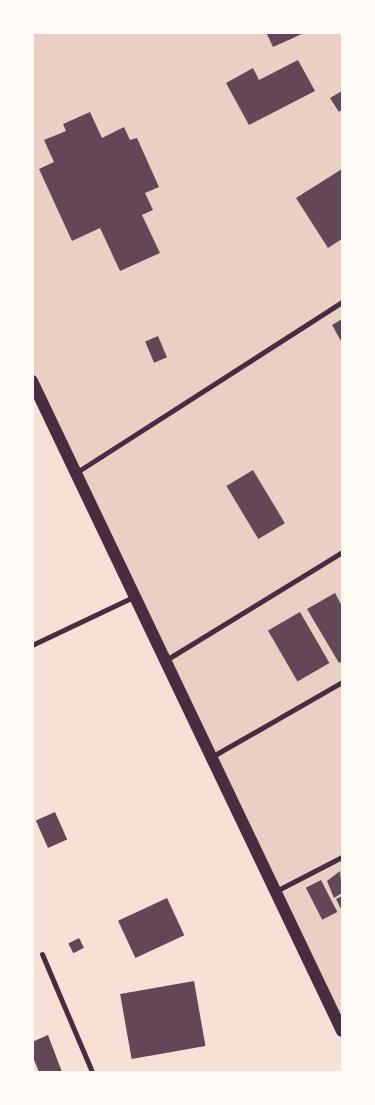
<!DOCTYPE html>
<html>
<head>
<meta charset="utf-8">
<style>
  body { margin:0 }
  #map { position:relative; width:375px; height:1105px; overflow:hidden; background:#f7e1d7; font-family:"Asap Condensed",sans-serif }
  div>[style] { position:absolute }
  .green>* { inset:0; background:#ebcfc5 }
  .building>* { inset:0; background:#644757; transform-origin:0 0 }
  .minor>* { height:5px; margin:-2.5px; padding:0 2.5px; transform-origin:2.5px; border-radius:2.5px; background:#4a2c40 }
  .primary>* { height:12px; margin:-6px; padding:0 6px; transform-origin:6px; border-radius:6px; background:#4a2c40 }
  span { translate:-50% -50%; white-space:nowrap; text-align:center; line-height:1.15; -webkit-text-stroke:5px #fffaf5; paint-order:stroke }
  .frame { position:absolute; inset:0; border:34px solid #fffaf5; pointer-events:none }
</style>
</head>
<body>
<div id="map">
  <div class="green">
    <div style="clip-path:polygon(32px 33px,342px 33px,342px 1033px,33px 380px)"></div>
  </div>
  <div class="building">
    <div style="clip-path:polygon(266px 32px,301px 32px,302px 34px,273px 47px)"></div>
    <div style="clip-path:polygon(298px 60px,315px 91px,249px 125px,226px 83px,253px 68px,259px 80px)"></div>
    <div style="clip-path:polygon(342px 91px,342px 109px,339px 112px,330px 98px)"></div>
    <div style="clip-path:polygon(90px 112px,102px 138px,124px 127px,130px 140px,137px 138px,159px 187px,145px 193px,153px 210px,142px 215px,160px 253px,120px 271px,100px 228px,72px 241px,39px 169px,54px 162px,44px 140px,66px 131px,63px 124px)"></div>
    <div style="clip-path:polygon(342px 169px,342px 239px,328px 248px,296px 198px)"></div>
    <div style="clip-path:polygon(342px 319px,342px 343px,332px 325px)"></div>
    <div style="left:158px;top:336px;width:23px;height:14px;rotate:67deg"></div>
    <div style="left:253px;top:470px;width:62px;height:31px;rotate:59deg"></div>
    <div style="clip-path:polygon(335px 593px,342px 606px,342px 661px,339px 663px,307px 609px)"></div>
    <div style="left:300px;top:612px;width:59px;height:37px;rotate:60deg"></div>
    <div style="left:55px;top:812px;width:30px;height:21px;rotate:66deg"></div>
    <div style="clip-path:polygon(340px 871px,342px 893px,334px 898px,327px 881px)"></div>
    <div style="left:321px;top:880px;width:36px;height:17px;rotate:63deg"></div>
    <div style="clip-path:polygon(342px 896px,342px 908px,341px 909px,336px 899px)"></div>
    <div style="left:167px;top:898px;width:41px;height:54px;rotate:65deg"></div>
    <div style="left:79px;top:938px;width:11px;height:12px;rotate:63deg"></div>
    <div style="left:194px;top:981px;width:66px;height:75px;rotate:80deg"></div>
    <div style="clip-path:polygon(48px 1035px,62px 1072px,39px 1072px,32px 1055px,32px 1042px)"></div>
  </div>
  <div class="minor">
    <div style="left:77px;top:472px;width:315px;rotate:-32.7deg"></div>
    <div style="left:32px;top:645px;width:112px;rotate:-25.4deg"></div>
    <div style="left:166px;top:660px;width:206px;rotate:-31.5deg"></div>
    <div style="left:213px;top:756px;width:149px;rotate:-29.8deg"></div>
    <div style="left:276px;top:891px;width:74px;rotate:-27.3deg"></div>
    <div style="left:42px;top:954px;width:128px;rotate:67deg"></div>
  </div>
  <div class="primary">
    <div style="left:32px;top:381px;width:720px;rotate:64.5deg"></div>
  </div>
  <div class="frame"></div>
</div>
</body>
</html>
